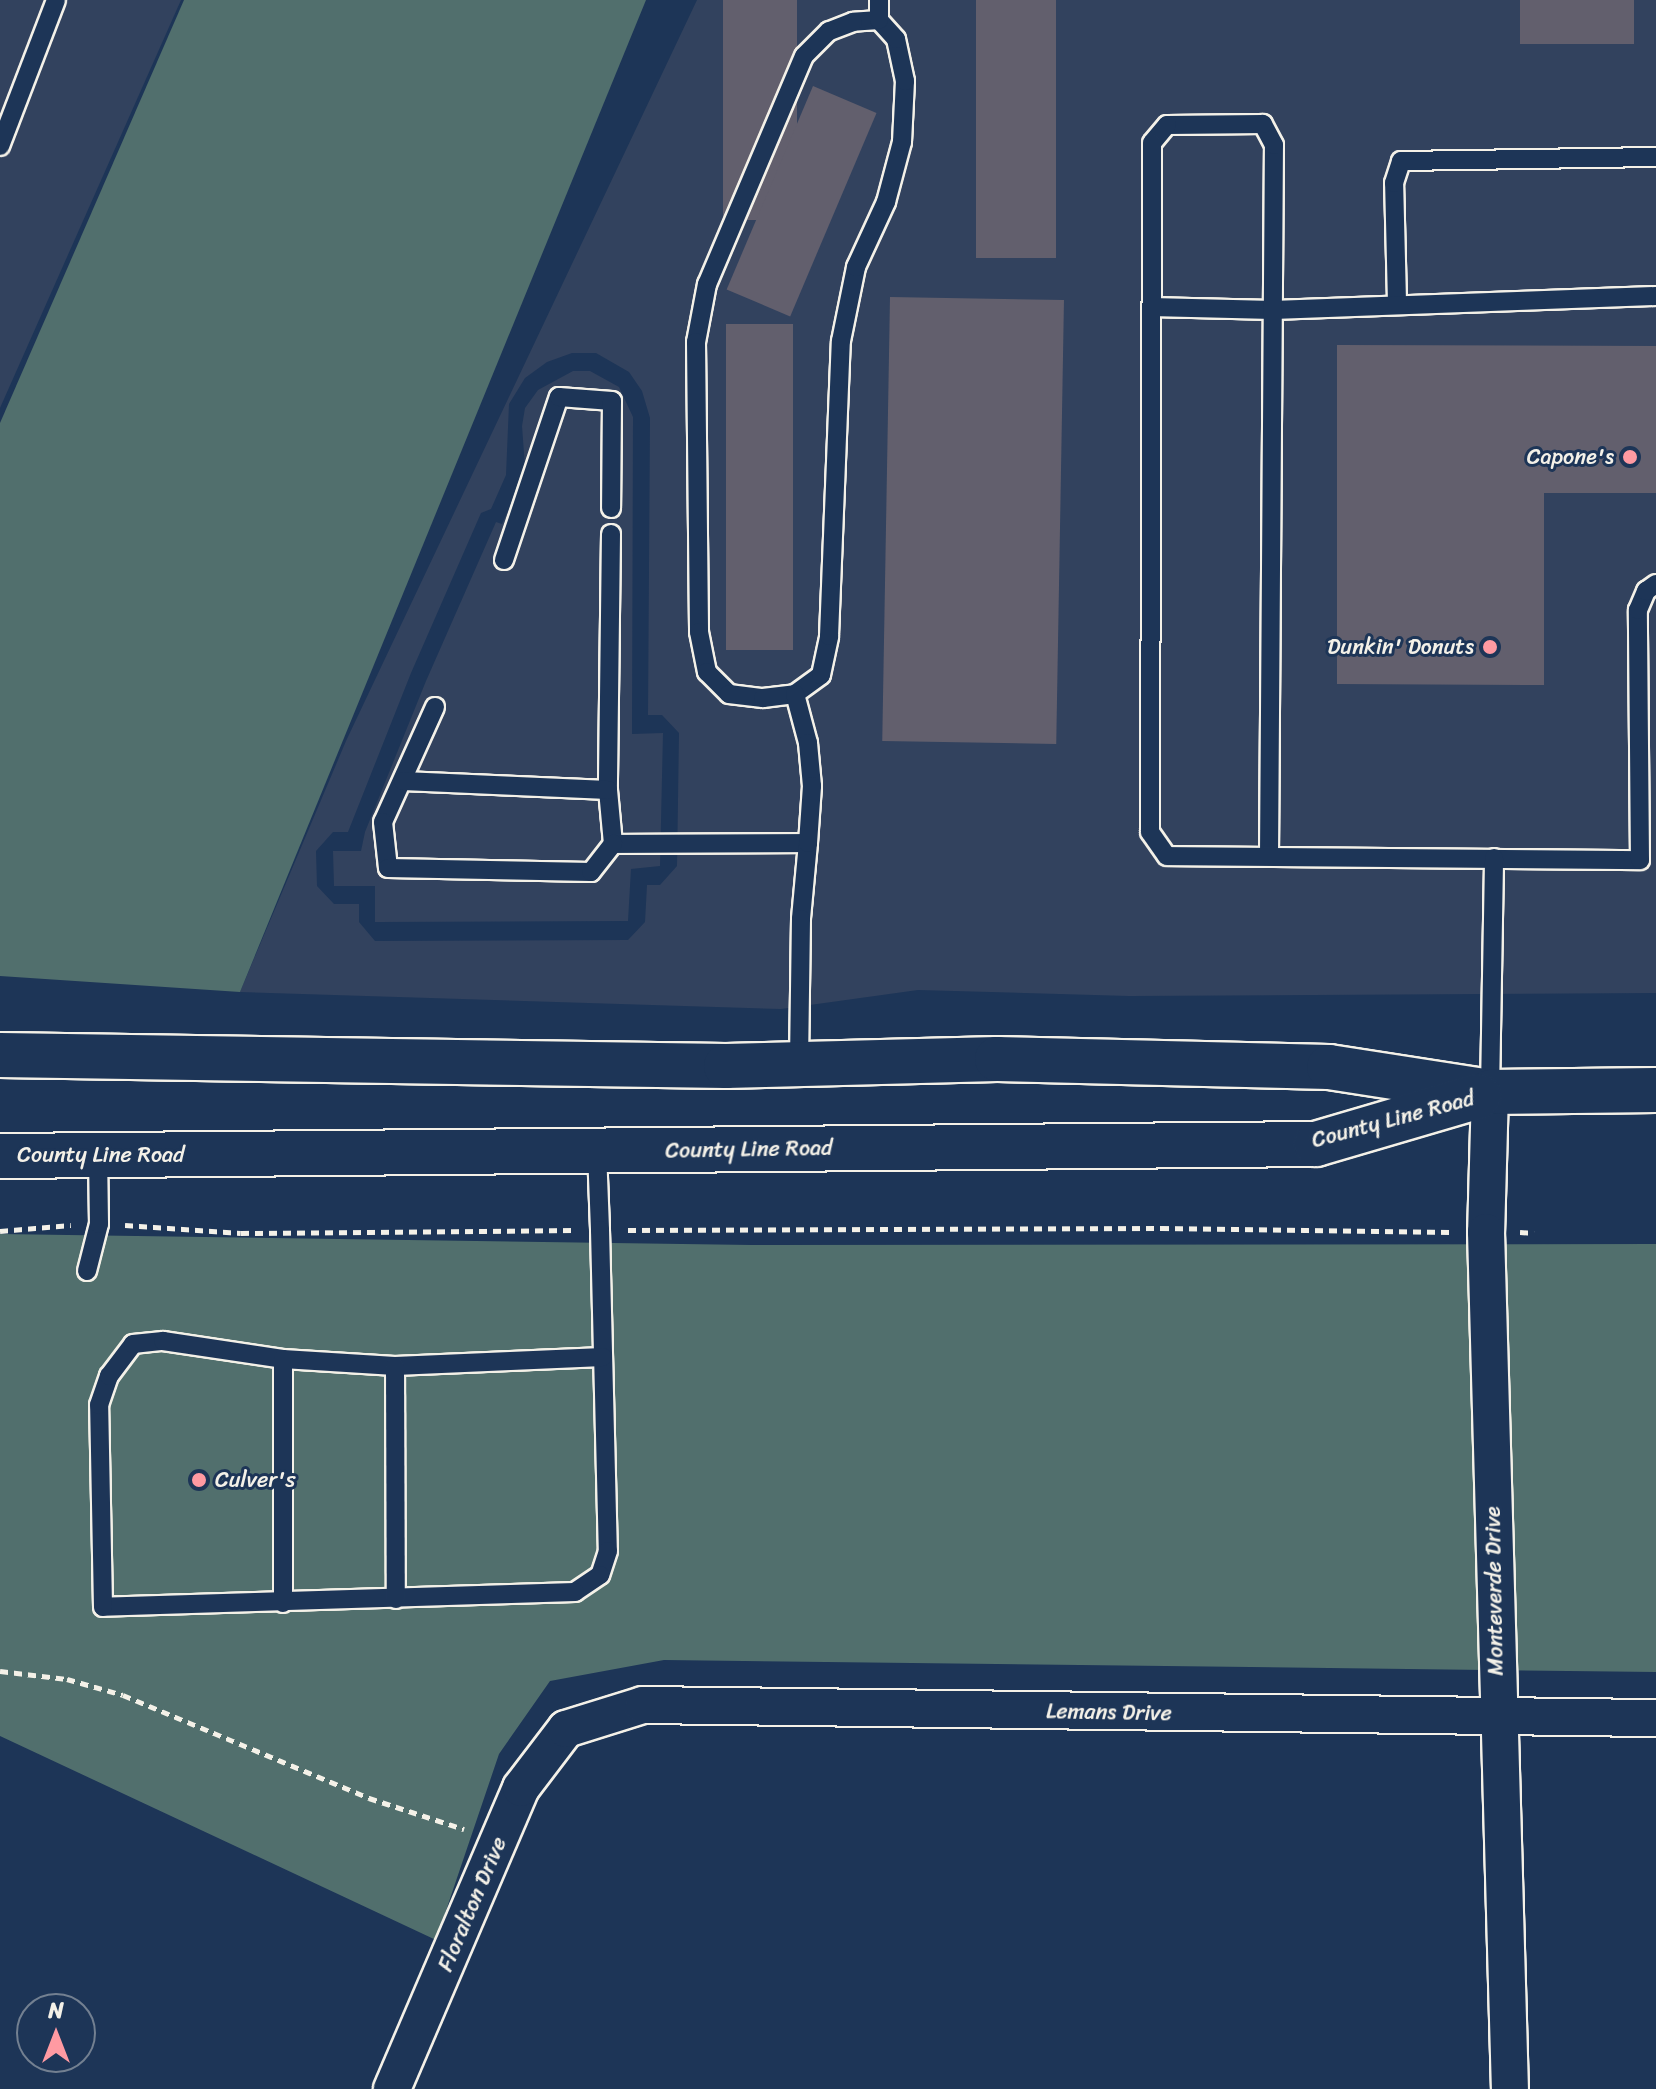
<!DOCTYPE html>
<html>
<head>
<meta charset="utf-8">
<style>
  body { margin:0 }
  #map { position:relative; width:1656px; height:2089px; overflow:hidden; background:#1d3557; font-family:Sriracha,sans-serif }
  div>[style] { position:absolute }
  .built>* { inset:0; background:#32425e }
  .green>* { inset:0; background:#516f6d }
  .building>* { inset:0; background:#625f6d; transform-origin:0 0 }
  .path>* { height:5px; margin-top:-2.5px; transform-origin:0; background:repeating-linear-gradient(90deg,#f4f1e8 0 8px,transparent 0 14px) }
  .roads { filter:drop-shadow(2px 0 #f4f1e8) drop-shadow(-2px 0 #f4f1e8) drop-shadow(0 2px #f4f1e8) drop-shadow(0 -2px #f4f1e8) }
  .lane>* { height:18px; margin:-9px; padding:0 9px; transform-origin:9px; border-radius:9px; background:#1d3557 }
  .street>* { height:36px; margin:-18px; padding:0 18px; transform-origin:18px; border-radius:18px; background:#1d3557 }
  .secondary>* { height:44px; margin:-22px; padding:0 22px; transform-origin:22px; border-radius:22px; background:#1d3557 }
  .dots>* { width:22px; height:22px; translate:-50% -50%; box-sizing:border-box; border:4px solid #1d3557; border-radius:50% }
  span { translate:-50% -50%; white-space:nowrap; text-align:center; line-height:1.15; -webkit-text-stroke:6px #1d3557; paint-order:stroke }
  .poi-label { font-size:22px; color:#f4f1e8 }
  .right { translate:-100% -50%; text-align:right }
  .left { translate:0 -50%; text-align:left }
  .street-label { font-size:22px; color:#f4f1e8 }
  .north { position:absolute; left:16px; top:1993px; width:80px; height:80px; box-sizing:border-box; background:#1d3557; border:2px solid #738091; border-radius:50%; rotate:0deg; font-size:22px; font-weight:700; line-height:32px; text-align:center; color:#f4f1e8 }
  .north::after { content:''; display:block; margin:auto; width:28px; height:36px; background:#ff9aa2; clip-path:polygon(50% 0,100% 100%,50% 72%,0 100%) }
</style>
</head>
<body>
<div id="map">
  <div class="built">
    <div style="clip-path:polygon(0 0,181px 0,0 408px)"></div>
    <div style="clip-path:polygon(evenodd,697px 0,1656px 0,1656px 993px,1129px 996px,918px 990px,781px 1009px,240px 992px,346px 741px,697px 0,572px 353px,596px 353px,629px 372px,642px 391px,650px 418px,648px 715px,662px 715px,679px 733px,677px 866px,660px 885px,647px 885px,645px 922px,628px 940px,375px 941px,359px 922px,359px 904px,334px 904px,317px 886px,316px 851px,333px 832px,348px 832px,411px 673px,481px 513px,491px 509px,506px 475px,509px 404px,525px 378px,547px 362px,572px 353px)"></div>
    <div style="clip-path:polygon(573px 371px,590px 371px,619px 387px,633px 417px,632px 734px,663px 733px,660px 866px,631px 869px,628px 921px,375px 922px,375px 886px,334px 886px,333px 851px,361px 851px,365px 832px,426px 681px,496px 522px,502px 524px,521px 482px,525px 467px,522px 426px,525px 408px,538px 390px)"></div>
  </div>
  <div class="green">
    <div style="clip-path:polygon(184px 0,646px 0,240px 992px,0 976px,0 423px)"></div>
    <div style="clip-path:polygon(0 1234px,752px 1245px,1656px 1244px,1656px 1672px,664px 1660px,550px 1681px,499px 1754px,436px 1940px,0 1736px)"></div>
  </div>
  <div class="building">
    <div style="left:723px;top:0;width:74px;height:220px"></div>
    <div style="left:976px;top:0;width:80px;height:258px"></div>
    <div style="left:1520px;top:0;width:114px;height:44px"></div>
    <div style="left:813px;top:86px;width:69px;height:221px;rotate:23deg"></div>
    <div style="left:890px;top:297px;width:174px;height:444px;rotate:1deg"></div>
    <div style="left:726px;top:324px;width:67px;height:326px"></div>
    <div style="clip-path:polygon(1337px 345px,1656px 346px,1656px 493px,1544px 493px,1544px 685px,1337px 684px)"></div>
  </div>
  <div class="path">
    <div style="left:125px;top:1225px;width:116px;rotate:3.9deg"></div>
    <div style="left:241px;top:1233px;width:333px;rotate:-0.5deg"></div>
    <div style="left:628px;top:1230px;width:533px;rotate:-0.21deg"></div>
    <div style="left:1161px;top:1228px;width:289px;rotate:0.8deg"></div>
    <div style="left:0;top:1231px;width:71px;rotate:-4.8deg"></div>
    <div style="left:1520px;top:1232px;width:14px;rotate:4deg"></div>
    <div style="left:0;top:1671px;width:67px;rotate:6.8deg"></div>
    <div style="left:67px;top:1679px;width:58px;rotate:15.9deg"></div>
    <div style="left:123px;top:1695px;width:267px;rotate:22.7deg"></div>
    <div style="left:369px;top:1798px;width:100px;rotate:18.1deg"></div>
  </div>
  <div class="roads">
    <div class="lane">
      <div style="left:879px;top:20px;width:26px;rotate:176deg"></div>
      <div style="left:853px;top:22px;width:26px;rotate:159deg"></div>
      <div style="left:829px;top:31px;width:35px;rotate:135deg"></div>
      <div style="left:804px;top:56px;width:248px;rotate:113deg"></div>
      <div style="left:707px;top:284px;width:59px;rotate:100.7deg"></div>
      <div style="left:696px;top:342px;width:290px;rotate:89.4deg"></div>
      <div style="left:699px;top:632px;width:41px;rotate:78.7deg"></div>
      <div style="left:707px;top:672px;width:31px;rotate:45deg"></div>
      <div style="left:729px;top:694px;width:34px;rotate:7deg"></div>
      <div style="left:763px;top:698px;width:32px;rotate:-7deg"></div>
      <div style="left:795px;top:694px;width:32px;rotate:-36deg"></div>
      <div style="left:821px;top:675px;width:40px;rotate:-78deg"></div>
      <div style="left:829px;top:636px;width:295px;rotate:-87.7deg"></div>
      <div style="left:841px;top:341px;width:76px;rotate:-78.5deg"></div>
      <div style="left:856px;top:267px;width:72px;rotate:-65.2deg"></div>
      <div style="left:886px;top:202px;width:62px;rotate:-75.1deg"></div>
      <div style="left:902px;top:142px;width:61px;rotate:-87.2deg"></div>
      <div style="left:905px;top:81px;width:43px;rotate:-102.1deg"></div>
      <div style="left:896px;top:39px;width:25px;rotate:-132deg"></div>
      <div style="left:879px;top:20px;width:20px;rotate:-90deg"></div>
      <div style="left:0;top:146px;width:156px;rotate:-69deg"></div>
      <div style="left:1397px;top:302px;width:119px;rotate:-91.4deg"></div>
      <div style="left:1394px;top:183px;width:23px;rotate:-72deg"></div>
      <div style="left:1401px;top:161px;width:255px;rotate:-0.9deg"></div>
      <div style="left:1151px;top:307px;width:122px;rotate:1.4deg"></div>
      <div style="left:1273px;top:310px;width:383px;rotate:-2.1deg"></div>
      <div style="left:611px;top:534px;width:256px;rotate:90.7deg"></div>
      <div style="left:608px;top:790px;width:54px;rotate:84.7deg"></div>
      <div style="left:613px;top:844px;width:195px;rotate:-0.3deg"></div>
      <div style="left:808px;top:843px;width:76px;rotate:95.3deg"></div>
      <div style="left:801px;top:919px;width:145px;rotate:90.8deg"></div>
      <div style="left:504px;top:560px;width:172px;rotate:-71.4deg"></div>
      <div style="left:559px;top:397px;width:53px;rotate:4.3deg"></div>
      <div style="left:612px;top:401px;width:107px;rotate:90.5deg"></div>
      <div style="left:795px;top:694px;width:51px;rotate:75.1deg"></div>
      <div style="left:808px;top:743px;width:43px;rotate:84.7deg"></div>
      <div style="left:812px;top:786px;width:57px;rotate:94deg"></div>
      <div style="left:435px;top:707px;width:126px;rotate:114.3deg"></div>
      <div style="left:383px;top:822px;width:46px;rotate:83.8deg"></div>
      <div style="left:388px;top:868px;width:203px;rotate:1.1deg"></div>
      <div style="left:591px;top:872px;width:36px;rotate:-52deg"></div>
      <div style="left:403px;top:781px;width:205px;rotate:2.5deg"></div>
      <div style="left:1269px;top:856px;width:711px;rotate:-89.6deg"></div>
      <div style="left:1274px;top:145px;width:24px;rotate:-118deg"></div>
      <div style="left:1263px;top:124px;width:96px;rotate:179.4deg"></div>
      <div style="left:1167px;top:125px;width:23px;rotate:130deg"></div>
      <div style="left:1152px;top:143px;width:689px;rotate:90.17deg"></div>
      <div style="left:1150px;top:832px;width:29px;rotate:55deg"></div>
      <div style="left:1167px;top:856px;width:473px;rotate:0.5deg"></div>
      <div style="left:1640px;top:860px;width:250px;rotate:-90.5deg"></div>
      <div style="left:1638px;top:610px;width:21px;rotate:-67deg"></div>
      <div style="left:1646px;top:591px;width:12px;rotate:-35deg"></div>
      <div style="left:1490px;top:1091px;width:233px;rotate:-89deg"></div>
      <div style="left:597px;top:1151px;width:79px;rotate:87.8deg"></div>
      <div style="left:600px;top:1230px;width:321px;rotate:88.6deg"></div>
      <div style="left:608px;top:1551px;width:25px;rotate:108deg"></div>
      <div style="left:600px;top:1575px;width:30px;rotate:146deg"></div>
      <div style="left:575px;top:1592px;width:472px;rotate:178.2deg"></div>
      <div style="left:103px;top:1607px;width:202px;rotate:-91.1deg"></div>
      <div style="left:99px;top:1405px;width:31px;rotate:-71deg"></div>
      <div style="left:109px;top:1376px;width:40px;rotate:-53deg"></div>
      <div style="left:133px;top:1344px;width:30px;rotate:-6deg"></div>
      <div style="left:163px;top:1341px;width:121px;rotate:8.5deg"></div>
      <div style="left:283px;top:1359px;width:112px;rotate:3.6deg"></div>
      <div style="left:395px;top:1366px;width:208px;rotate:-2.5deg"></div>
      <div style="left:87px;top:1271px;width:49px;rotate:-75.7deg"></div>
      <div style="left:99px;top:1224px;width:69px;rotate:-90.8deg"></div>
      <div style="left:395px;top:1366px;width:233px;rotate:89.8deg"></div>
      <div style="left:283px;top:1603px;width:244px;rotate:-90deg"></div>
    </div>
    <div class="street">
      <div style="left:1490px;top:1092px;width:140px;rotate:91.6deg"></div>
      <div style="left:1486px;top:1232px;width:857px;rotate:88.4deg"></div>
      <div style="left:392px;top:2089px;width:327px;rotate:-66.8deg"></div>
      <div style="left:521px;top:1788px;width:74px;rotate:-52.7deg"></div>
      <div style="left:566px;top:1729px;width:81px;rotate:-17.3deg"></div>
      <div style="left:643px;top:1705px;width:1013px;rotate:0.74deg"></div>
    </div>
    <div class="secondary">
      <div style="left:0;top:1055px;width:726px;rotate:0.87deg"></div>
      <div style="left:726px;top:1066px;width:271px;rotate:-1.5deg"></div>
      <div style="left:997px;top:1059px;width:332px;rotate:1.4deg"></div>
      <div style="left:1329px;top:1067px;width:163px;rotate:8.8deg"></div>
      <div style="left:1490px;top:1092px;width:166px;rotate:-0.7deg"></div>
      <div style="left:0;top:1156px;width:1316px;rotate:-0.52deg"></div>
      <div style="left:1316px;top:1144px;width:170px;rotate:-16.4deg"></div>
    </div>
  </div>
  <div class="dots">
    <div style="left:1630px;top:457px;background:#ff9aa2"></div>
    <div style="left:1490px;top:647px;background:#ff9aa2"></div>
    <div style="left:199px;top:1480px;background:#ff9aa2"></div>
  </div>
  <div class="poi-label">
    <span class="right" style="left:1614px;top:457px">Capone's</span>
    <span class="right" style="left:1474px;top:647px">Dunkin' Donuts</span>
    <span class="left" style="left:215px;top:1480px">Culver's</span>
  </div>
  <div class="street-label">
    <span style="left:1393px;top:1119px;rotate:-15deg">County Line Road</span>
    <span style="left:749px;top:1149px;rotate:-1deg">County Line Road</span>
    <span style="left:101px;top:1155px">County Line Road</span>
    <span style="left:1494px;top:1591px;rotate:-91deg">Monteverde Drive</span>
    <span style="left:1109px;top:1712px;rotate:1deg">Lemans Drive</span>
    <span style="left:472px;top:1904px;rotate:-67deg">Floralton Drive</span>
  </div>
  <div class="north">N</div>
</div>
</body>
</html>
